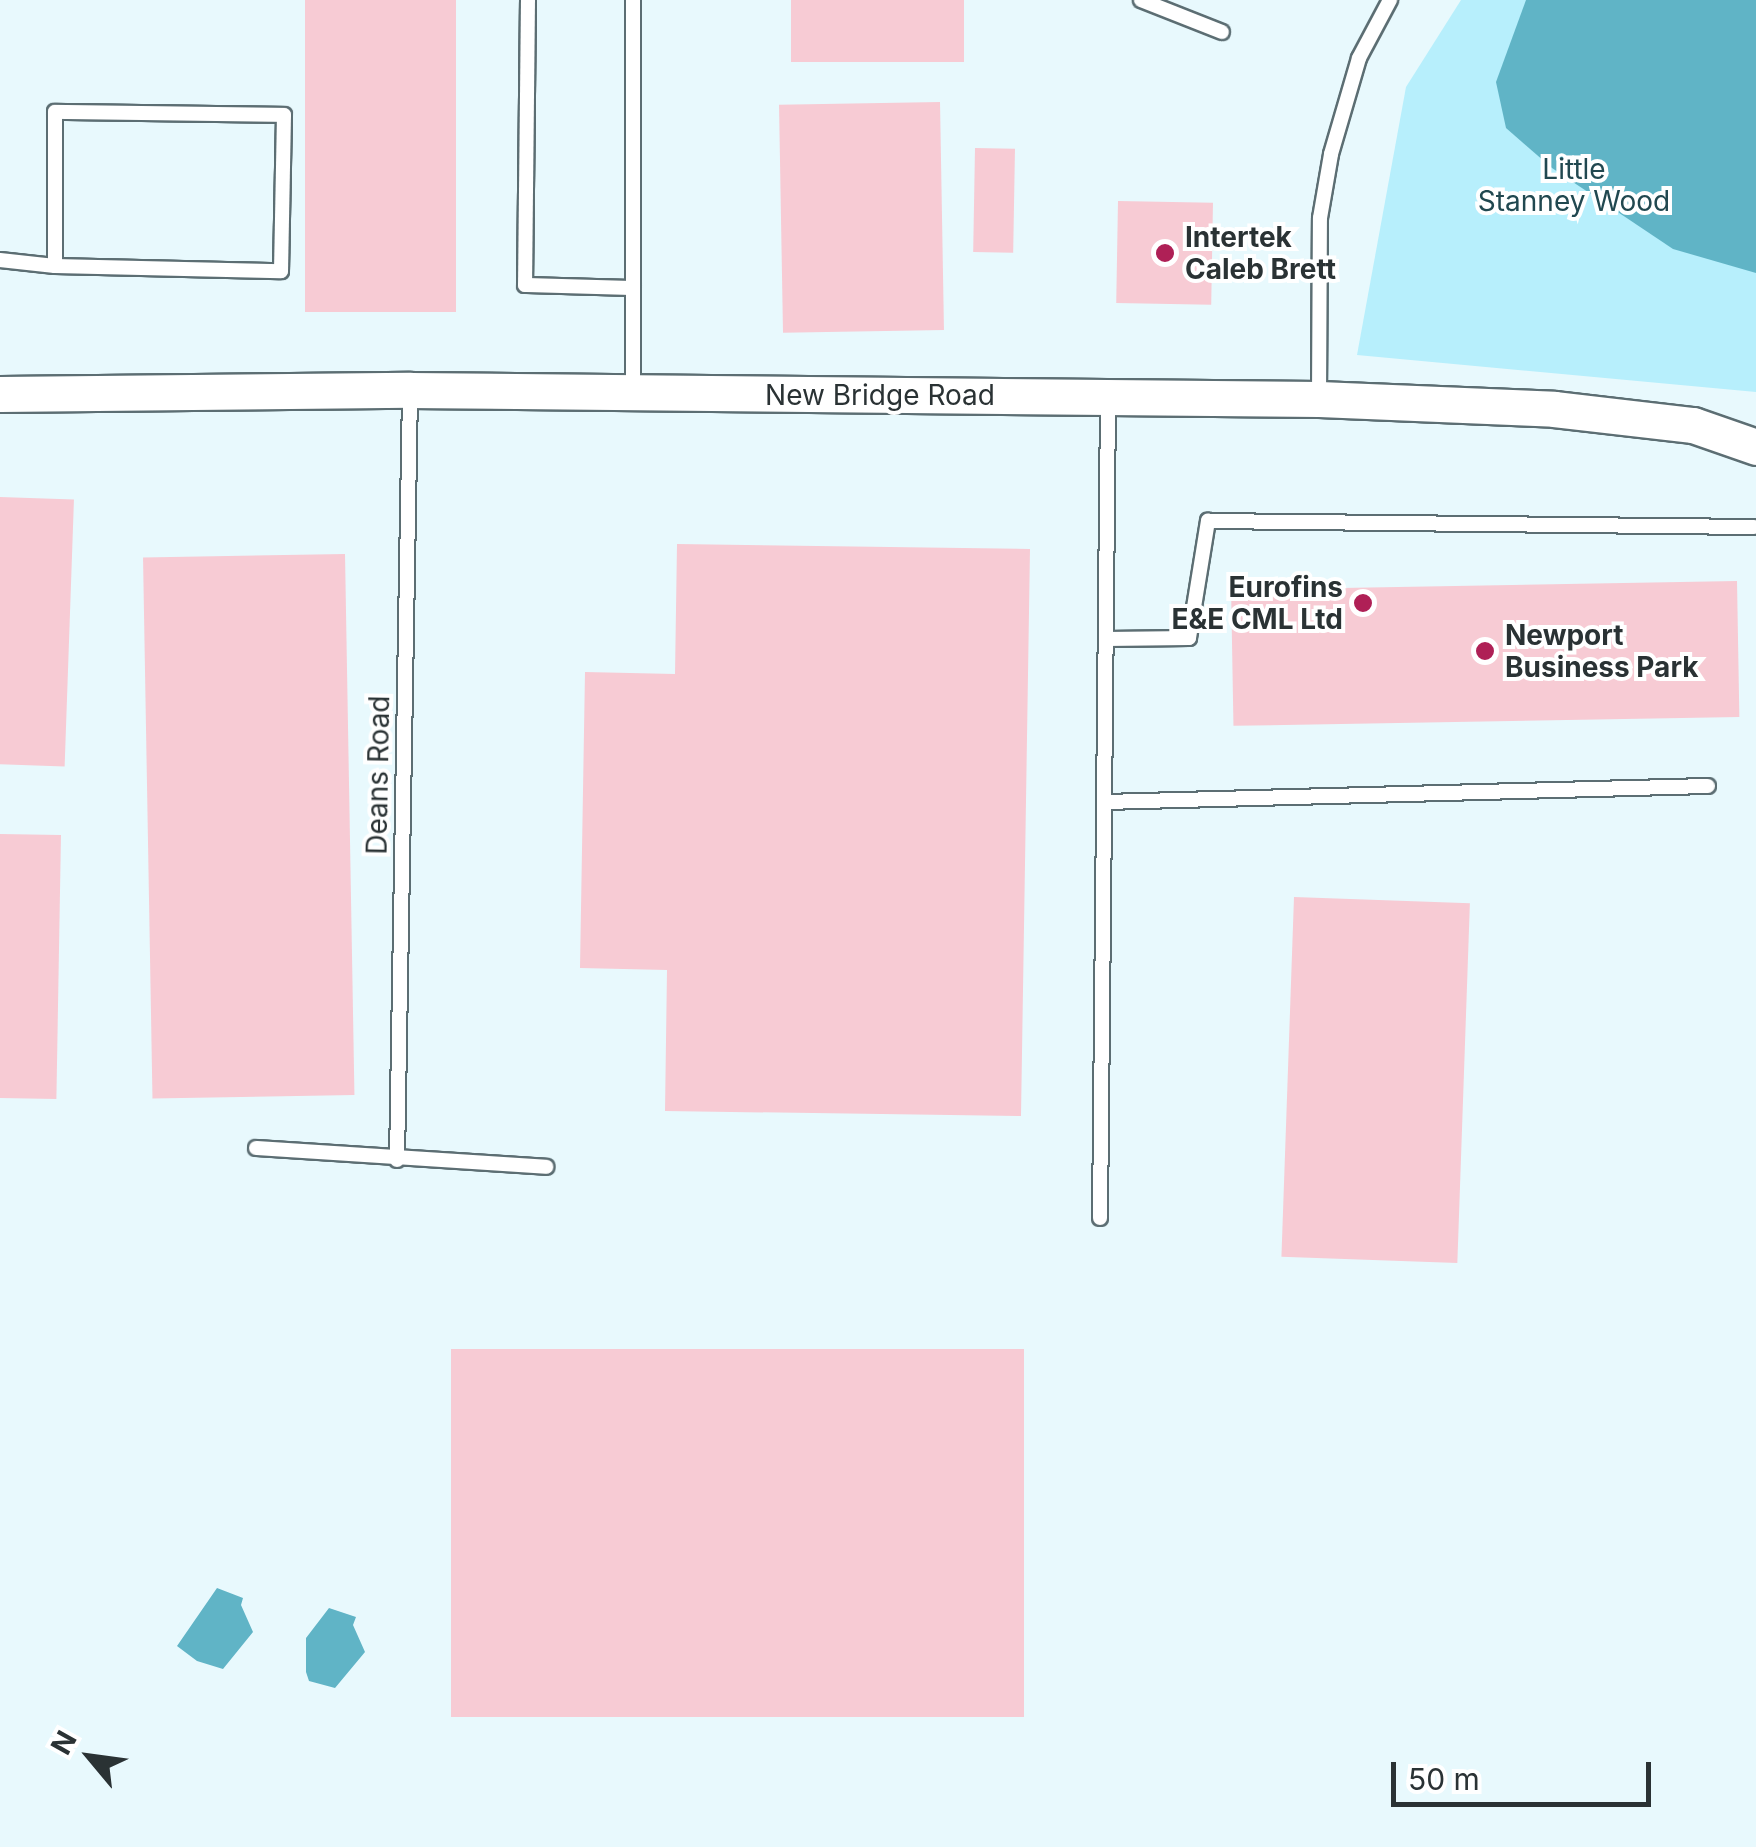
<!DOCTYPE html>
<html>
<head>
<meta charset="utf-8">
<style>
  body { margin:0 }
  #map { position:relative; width:1756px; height:1847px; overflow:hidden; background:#e8f9fd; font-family:Inter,sans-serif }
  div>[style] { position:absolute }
  .green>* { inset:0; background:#b7effc }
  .water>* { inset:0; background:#60b4c6 }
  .building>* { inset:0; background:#f7cbd4; transform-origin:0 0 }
  .roads { filter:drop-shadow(2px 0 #5c6e73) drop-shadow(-2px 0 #5c6e73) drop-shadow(0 2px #5c6e73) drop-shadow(0 -2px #5c6e73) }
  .service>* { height:14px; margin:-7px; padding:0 7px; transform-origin:7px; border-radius:7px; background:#fff }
  .tertiary>* { height:35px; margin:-17.5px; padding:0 17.5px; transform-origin:17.5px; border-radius:17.5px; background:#fff }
  .dots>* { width:28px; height:28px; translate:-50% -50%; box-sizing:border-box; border:5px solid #fff; border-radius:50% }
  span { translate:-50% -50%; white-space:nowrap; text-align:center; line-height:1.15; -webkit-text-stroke:8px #fff; paint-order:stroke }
  .park-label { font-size:28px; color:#214850 }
  .poi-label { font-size:28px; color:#2a3234; font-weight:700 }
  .left { translate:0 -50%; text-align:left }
  .right { translate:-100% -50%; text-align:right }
  .street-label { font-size:28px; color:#2a3234 }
  .north { position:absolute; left:40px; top:1707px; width:100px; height:100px; -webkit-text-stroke:8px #fff; paint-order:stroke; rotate:299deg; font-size:28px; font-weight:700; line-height:40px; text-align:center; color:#2a3234 }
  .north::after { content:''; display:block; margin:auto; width:35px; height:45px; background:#2a3234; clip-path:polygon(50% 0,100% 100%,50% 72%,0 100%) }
  .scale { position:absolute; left:1391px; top:1762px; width:260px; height:45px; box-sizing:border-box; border:5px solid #2a3234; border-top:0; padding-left:12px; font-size:30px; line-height:35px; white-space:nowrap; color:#2a3234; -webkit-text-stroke:8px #fff; paint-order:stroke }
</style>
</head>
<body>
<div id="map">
  <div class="green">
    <div style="clip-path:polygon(1461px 0,1756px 0,1756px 392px,1357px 355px,1406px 87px)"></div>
  </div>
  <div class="water">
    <div style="clip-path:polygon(1526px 0,1756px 0,1756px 273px,1673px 249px,1552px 168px,1506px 128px,1496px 82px)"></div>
    <div style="clip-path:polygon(217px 1588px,243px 1598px,241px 1605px,253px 1632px,223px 1669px,197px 1661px,177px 1646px)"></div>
    <div style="clip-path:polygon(329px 1608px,356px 1617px,353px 1625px,365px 1652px,335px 1688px,309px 1681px,306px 1672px,306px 1638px)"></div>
  </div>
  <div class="building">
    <div style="left:305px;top:0;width:151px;height:312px"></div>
    <div style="left:791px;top:0;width:173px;height:62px"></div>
    <div style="left:940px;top:102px;width:228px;height:161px;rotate:89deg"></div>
    <div style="left:975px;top:148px;width:40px;height:104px;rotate:1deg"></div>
    <div style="left:1118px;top:201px;width:95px;height:102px;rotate:1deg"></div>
    <div style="left:0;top:497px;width:74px;height:267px;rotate:2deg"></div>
    <div style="clip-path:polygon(677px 544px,1030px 549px,1021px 1116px,665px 1111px,667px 970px,580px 968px,585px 672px,675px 674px)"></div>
    <div style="left:345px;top:554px;width:541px;height:202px;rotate:89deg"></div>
    <div style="left:1737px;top:581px;width:136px;height:506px;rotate:89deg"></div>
    <div style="left:0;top:834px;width:61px;height:264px;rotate:1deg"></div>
    <div style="left:1294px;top:897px;width:176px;height:360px;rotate:2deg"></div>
    <div style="left:451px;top:1349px;width:573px;height:368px"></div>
  </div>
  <div class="roads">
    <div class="service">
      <div style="left:528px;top:0;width:285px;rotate:90.6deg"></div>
      <div style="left:525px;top:285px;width:108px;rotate:1.6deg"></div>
      <div style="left:633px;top:0;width:393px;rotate:90deg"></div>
      <div style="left:1141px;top:0;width:87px;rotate:21.6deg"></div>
      <div style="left:0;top:260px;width:55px;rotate:6.2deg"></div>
      <div style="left:55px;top:266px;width:226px;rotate:1.3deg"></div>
      <div style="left:281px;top:271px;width:156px;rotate:-88.9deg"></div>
      <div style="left:284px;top:115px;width:229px;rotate:-179.2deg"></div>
      <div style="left:55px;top:112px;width:154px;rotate:90deg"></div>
      <div style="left:1319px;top:398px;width:180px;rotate:-89.7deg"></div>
      <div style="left:1320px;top:218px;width:65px;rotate:-80.2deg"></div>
      <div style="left:1331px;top:154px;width:100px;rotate:-73.7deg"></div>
      <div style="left:1359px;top:58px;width:66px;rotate:-61.9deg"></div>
      <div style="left:1106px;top:639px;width:83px;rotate:-0.7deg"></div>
      <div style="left:1189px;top:638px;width:119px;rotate:-80.8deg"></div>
      <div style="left:1208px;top:521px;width:546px;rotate:0.63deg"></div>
      <div style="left:1104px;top:802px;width:604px;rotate:-1.52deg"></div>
      <div style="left:256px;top:1148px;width:291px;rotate:3.7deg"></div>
      <div style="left:397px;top:1160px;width:769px;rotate:-89.03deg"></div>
      <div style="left:1100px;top:1218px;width:819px;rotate:-89.44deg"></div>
    </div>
    <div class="tertiary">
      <div style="left:0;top:394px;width:410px;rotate:-0.6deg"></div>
      <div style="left:410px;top:390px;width:909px;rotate:0.57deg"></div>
      <div style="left:1319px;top:399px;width:235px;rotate:2.4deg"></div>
      <div style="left:1554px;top:409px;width:140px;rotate:6.6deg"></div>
      <div style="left:1693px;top:425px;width:67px;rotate:19.2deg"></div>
    </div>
  </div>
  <div class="dots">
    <div style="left:1165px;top:253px;background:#af2056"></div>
    <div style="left:1363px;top:603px;background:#af2056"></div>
    <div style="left:1485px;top:651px;background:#af2056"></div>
  </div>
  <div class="park-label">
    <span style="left:1574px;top:185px">Little<br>Stanney Wood</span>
  </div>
  <div class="poi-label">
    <span class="left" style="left:1185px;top:253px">Intertek<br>Caleb Brett</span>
    <span class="right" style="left:1343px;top:603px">Eurofins<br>E&amp;E CML Ltd</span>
    <span class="left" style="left:1505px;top:651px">Newport<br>Business Park</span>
  </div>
  <div class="street-label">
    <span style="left:880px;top:395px">New Bridge Road</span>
    <span style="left:378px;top:775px;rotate:-89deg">Deans Road</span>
  </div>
  <div class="north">N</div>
  <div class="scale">50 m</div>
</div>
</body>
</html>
